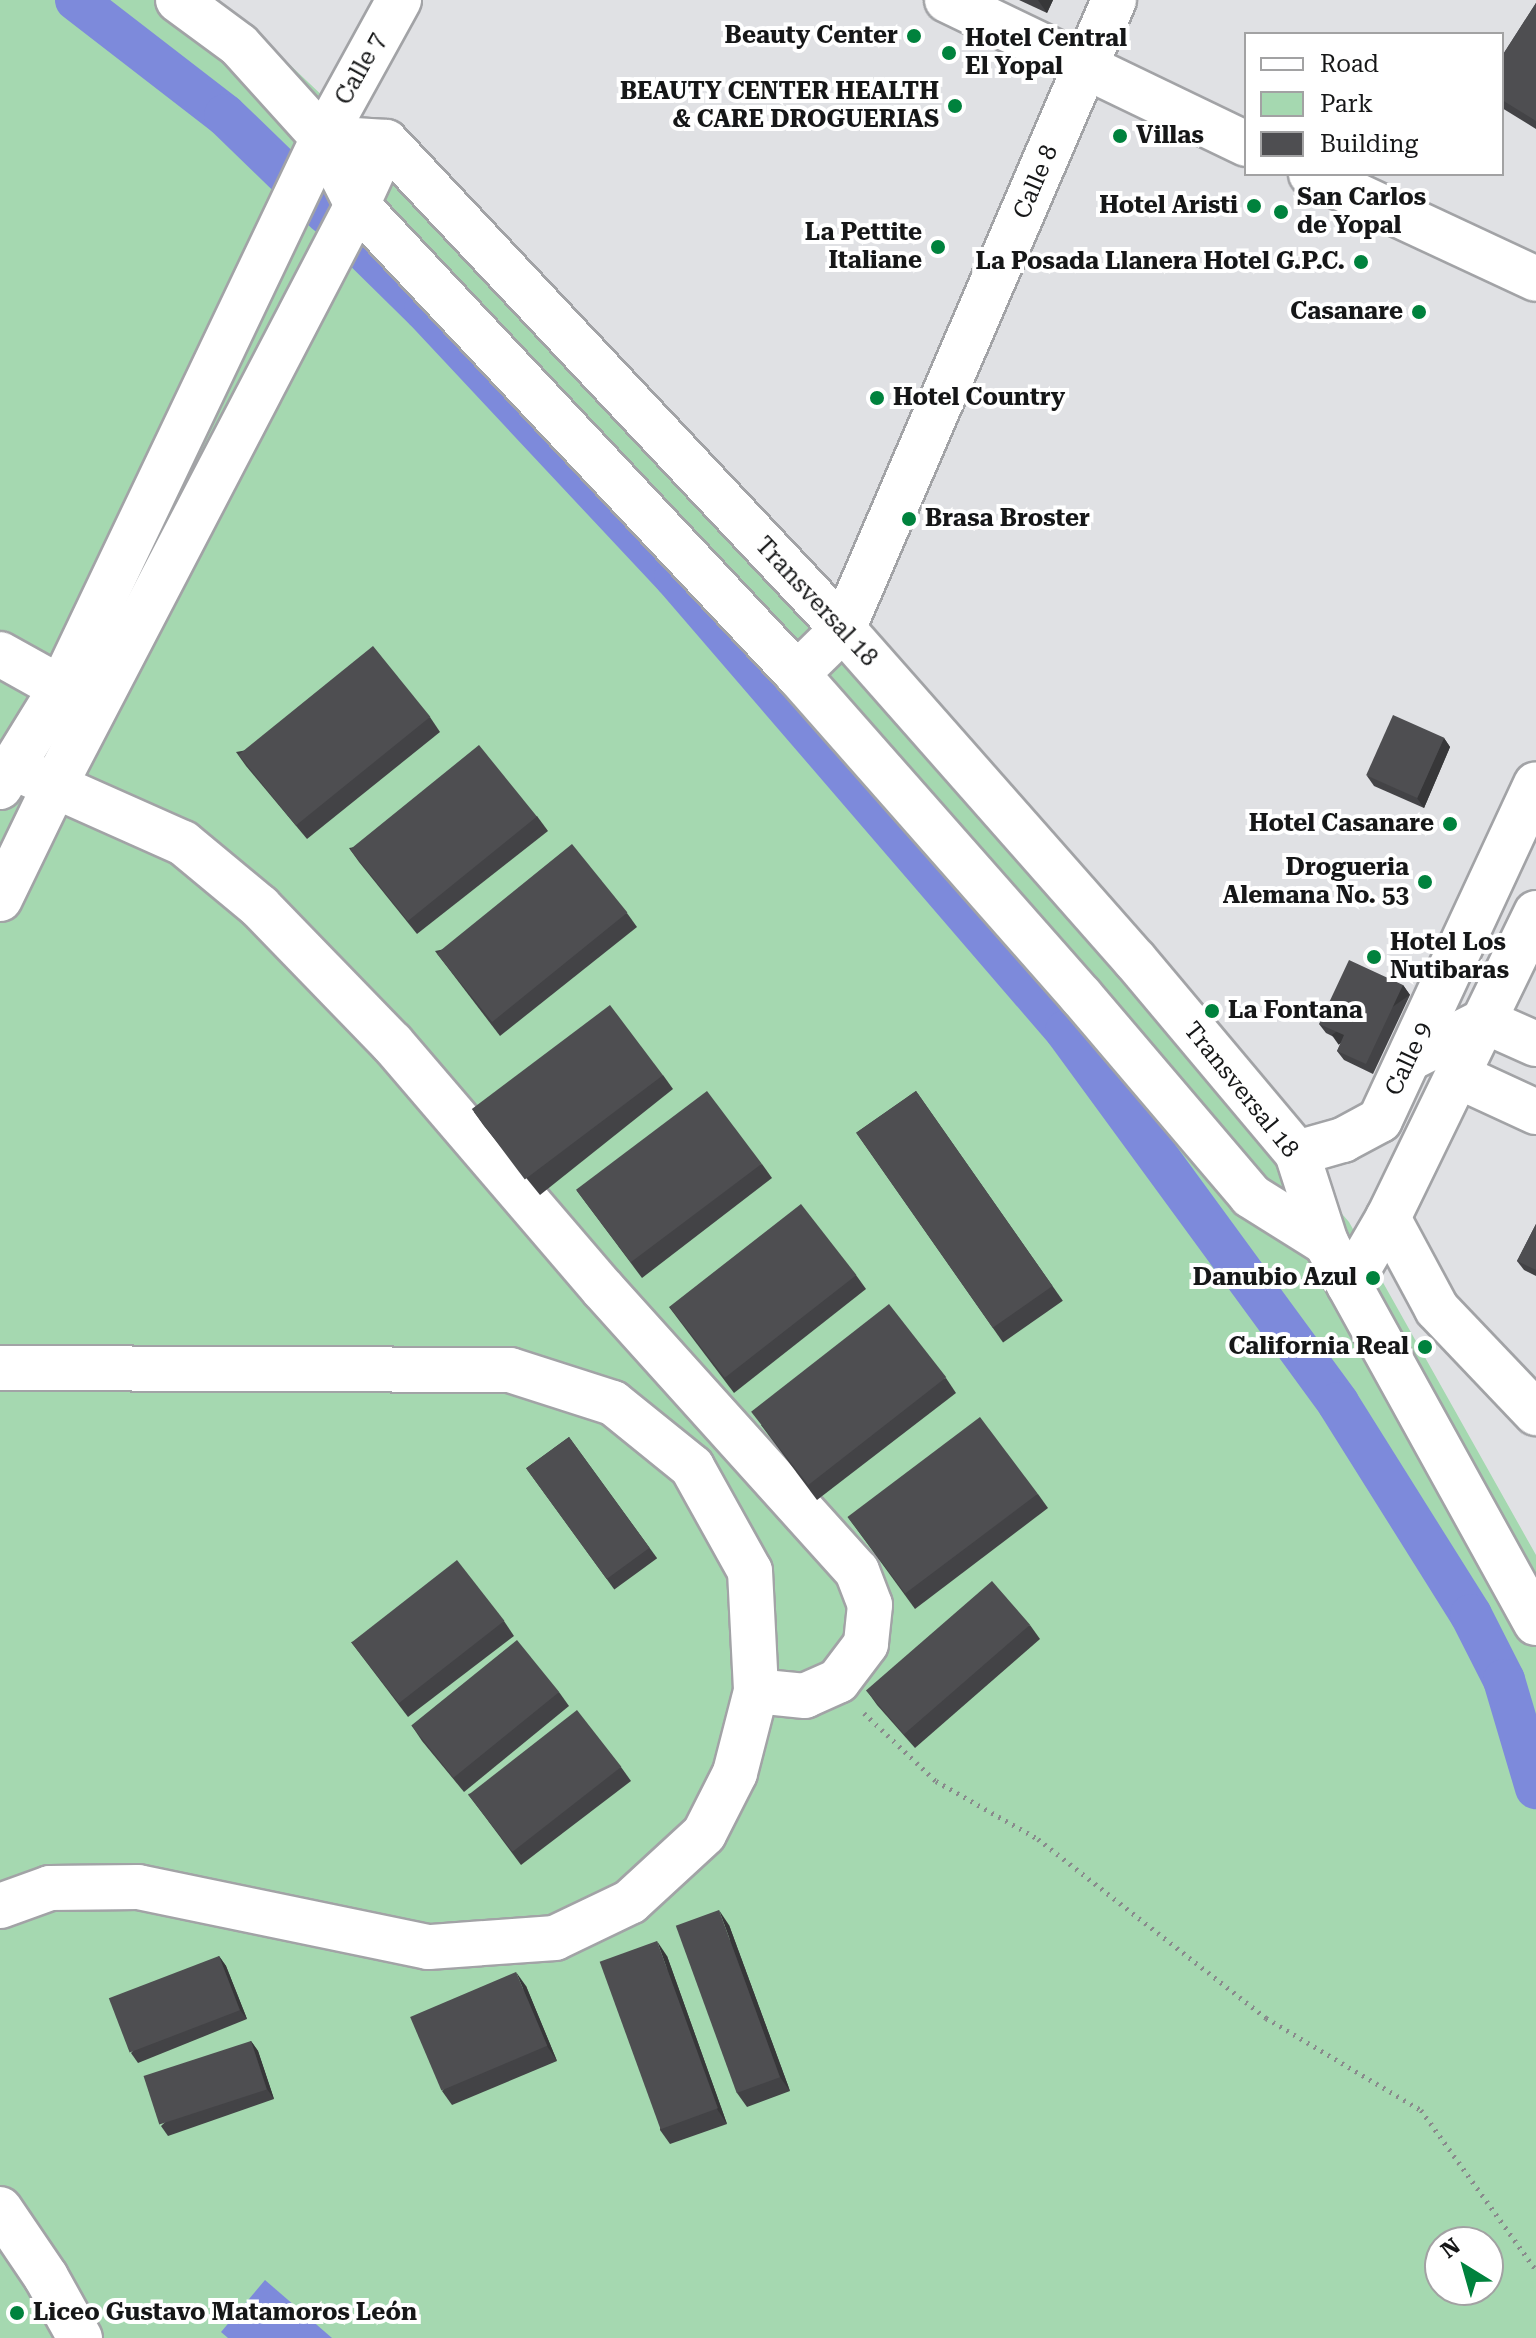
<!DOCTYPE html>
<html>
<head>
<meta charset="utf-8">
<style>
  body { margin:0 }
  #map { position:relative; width:1536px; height:2338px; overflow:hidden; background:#e0e1e4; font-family:"Roboto Serif",serif }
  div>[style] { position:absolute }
  .green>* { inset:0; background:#a5d8b0 }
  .water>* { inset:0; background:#7d8adb }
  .canal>* { height:42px; margin:-21px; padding:0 21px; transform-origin:21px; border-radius:21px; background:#7d8adb }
  .path>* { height:5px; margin-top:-2.5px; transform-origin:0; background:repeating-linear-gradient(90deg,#898a8c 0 2px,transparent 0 8px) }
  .roads { filter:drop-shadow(2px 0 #a2a3a6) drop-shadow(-2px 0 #a2a3a6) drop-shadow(0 2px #a2a3a6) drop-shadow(0 -2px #a2a3a6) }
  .minor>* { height:44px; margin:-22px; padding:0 22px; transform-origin:22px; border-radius:22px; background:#fff }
  .major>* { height:44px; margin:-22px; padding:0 22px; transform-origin:22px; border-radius:22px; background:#fff }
  .wall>* { inset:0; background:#434346; transform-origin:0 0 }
  .shaded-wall>* { inset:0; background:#373739; transform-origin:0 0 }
  .building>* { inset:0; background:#4e4e51; transform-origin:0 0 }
  .dots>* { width:22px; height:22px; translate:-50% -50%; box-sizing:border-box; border:4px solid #fff; border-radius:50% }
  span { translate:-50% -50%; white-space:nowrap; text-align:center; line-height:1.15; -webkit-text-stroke:8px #fff; paint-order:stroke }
  .poi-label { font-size:24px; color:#161718; font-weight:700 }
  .right { translate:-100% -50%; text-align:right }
  .left { translate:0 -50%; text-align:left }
  .street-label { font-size:24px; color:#161718 }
  .legend { position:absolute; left:1244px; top:32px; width:260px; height:144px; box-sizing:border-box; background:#fff; border:2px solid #a2a2a3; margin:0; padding:10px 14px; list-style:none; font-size:24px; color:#161718 }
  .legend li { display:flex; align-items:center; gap:16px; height:40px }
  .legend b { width:40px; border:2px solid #a2a2a3 }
  .north { position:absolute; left:1424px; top:2226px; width:80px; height:80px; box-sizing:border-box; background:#fff; border:2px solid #a2a2a3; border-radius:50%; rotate:323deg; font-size:22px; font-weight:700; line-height:32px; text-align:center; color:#161718 }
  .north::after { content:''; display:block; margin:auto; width:28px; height:36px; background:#00823d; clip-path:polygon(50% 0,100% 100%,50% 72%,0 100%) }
</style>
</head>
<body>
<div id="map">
  <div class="green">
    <div style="clip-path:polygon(evenodd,0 0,215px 0,248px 25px,389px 159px,1231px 1086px,1349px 1222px,1536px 1555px,1536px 2338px,0 2338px,0 0,1440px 2242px,1488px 2242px,1488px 2290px,1440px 2290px,1440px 2242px)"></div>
  </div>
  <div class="water">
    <div style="clip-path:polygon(265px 2280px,332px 2338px,228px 2338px,221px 2332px)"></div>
  </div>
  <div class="canal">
    <div style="left:76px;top:0;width:188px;rotate:37.7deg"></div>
    <div style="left:225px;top:115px;width:141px;rotate:44.1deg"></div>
    <div style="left:362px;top:248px;width:88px;rotate:44.5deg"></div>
    <div style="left:425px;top:310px;width:366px;rotate:46.9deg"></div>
    <div style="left:675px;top:577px;width:599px;rotate:49.26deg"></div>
    <div style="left:1066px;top:1031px;width:461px;rotate:53.8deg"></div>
    <div style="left:1338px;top:1403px;width:250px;rotate:57.9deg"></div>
    <div style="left:1471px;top:1615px;width:73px;rotate:63.1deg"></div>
    <div style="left:1504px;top:1680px;width:113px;rotate:73.5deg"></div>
  </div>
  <div class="path">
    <div style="left:864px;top:1713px;width:99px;rotate:43.4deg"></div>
    <div style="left:936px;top:1781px;width:117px;rotate:29.6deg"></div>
    <div style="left:1038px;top:1839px;width:290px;rotate:38.1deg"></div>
    <div style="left:1266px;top:2018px;width:180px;rotate:30.7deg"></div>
    <div style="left:1421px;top:2110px;width:197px;rotate:54.3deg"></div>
  </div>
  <div class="roads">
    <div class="minor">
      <div style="left:947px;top:0;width:332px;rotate:25.7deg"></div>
      <div style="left:1311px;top:174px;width:248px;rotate:25deg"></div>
      <div style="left:0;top:654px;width:70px;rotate:29.1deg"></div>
      <div style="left:797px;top:674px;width:64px;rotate:-44.4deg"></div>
      <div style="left:843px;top:629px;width:685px;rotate:-66.69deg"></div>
      <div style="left:10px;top:766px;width:189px;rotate:24deg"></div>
      <div style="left:183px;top:843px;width:100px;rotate:39.7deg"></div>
      <div style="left:260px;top:907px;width:190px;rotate:45.9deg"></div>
      <div style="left:392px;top:1043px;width:323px;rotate:49.4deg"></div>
      <div style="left:602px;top:1288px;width:381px;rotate:48deg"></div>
      <div style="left:857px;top:1571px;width:36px;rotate:69deg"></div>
      <div style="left:870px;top:1605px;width:39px;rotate:96deg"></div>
      <div style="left:866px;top:1644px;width:46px;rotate:127.1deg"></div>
      <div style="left:838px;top:1681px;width:36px;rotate:156deg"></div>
      <div style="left:805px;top:1696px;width:49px;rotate:-174.2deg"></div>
      <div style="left:0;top:787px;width:116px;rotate:-58.4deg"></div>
      <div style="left:61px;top:688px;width:607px;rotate:-64.53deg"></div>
      <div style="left:322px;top:140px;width:160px;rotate:-61.2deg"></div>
      <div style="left:0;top:899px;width:127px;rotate:-64.2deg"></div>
      <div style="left:55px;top:785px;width:654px;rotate:-62.49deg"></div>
      <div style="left:357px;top:205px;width:69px;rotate:-65.3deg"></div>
      <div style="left:1409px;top:1059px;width:84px;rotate:-26.9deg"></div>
      <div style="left:1484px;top:1021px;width:57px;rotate:23.9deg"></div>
      <div style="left:1458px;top:1076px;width:86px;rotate:24.8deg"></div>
      <div style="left:1388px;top:1218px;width:103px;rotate:61.7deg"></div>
      <div style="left:1437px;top:1309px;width:144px;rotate:46.4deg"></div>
      <div style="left:0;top:1368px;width:510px;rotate:0.22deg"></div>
      <div style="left:510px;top:1370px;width:108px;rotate:17.8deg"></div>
      <div style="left:613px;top:1403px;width:102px;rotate:39deg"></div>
      <div style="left:692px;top:1467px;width:119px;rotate:60.9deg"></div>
      <div style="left:750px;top:1571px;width:120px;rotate:87.1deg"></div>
      <div style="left:756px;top:1691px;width:85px;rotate:104.4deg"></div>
      <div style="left:735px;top:1773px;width:68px;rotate:116.9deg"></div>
      <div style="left:704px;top:1834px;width:100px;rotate:137.4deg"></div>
      <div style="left:630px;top:1902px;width:83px;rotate:154.4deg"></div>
      <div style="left:555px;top:1938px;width:127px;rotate:175.9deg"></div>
      <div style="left:428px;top:1947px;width:296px;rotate:-168.3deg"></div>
      <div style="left:138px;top:1887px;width:88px;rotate:179.3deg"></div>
      <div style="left:50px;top:1888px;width:53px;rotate:160.2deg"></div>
      <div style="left:0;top:2209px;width:82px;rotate:55.9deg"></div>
      <div style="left:46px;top:2277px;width:70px;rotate:60.9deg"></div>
    </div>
    <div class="major">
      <div style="left:178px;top:0;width:76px;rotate:36.4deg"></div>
      <div style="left:239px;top:45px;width:125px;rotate:47.9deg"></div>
      <div style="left:323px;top:138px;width:75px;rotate:63.1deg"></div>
      <div style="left:357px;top:205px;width:643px;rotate:46.83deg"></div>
      <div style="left:797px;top:674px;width:429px;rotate:48.6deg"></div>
      <div style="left:1081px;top:996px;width:262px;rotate:49.6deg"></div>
      <div style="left:1251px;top:1196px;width:89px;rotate:32.1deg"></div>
      <div style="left:323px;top:138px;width:63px;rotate:3.6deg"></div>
      <div style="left:386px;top:142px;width:668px;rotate:46.82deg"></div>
      <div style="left:843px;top:629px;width:441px;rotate:48.6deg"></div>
      <div style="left:1135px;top:960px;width:252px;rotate:50deg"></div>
      <div style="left:1297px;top:1153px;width:95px;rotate:72.1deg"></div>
      <div style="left:1326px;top:1243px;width:434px;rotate:61.1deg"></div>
      <div style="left:1297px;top:1153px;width:48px;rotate:-15.8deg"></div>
      <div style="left:1343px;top:1140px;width:42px;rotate:-28.4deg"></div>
      <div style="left:1380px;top:1120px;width:370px;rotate:-65.1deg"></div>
      <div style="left:1349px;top:1285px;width:78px;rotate:-59.8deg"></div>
      <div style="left:1388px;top:1218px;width:339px;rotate:-64.1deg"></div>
    </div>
  </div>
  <div class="wall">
    <div style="clip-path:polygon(1019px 0,1053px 0,1047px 13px)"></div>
    <div style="clip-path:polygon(1536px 3px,1536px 129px,1502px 108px,1502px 56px)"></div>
    <div style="clip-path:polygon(430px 717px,440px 732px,307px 839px,246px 766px,236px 752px)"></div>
    <div style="clip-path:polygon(1444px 738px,1450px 747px,1424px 808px,1374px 786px,1367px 776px)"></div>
    <div style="clip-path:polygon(537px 816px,548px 831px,417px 934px,359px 862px,349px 848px)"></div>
    <div style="clip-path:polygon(627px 913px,637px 927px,500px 1036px,435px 951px)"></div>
    <div style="clip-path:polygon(1403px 985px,1410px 995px,1373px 1074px,1344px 1060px,1337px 1051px,1342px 1041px,1326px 1033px,1319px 1024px)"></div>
    <div style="clip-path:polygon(663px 1075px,673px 1089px,540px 1195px,484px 1126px,474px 1112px)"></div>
    <div style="left:916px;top:1091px;width:256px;height:73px;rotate:55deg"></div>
    <div style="clip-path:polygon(762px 1164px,772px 1178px,642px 1278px,577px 1191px)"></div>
    <div style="clip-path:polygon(1536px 1224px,1536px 1276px,1524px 1270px,1517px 1261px)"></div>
    <div style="clip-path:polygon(856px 1275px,866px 1289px,734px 1393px,669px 1307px)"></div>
    <div style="clip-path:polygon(946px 1378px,956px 1393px,817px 1500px,761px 1425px)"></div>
    <div style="left:569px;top:1437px;width:150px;height:53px;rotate:54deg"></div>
    <div style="clip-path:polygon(1038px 1494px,1048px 1508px,915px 1609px,848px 1517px)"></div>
    <div style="clip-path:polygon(504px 1621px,514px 1636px,408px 1717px,351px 1642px)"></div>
    <div style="clip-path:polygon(1030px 1625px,1040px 1639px,915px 1748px,877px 1705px,867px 1691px)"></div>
    <div style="clip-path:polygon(559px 1692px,569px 1706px,464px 1792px,422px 1741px,412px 1726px)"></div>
    <div style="clip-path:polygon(621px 1767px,631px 1781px,521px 1865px,468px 1794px)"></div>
    <div style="clip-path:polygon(729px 1925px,790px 2091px,747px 2107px,737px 2093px)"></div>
    <div style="clip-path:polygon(219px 1956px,226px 1966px,247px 2019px,138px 2063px,131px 2053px)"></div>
    <div style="clip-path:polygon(667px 1956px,727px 2124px,670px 2144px,660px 2130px)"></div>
    <div style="clip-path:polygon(526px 1986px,557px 2061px,452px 2105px,442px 2091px)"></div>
    <div style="clip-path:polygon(251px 2041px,258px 2051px,274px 2099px,168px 2136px,161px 2126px)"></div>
  </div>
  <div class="shaded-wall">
    <div style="clip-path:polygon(1038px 0,1053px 0,1047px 13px)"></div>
    <div style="clip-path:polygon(1444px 738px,1450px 747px,1424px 808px,1417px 798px)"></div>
    <div style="left:1403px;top:985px;width:12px;height:87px;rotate:55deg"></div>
    <div style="clip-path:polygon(719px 1910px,729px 1925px,790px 2091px,780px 2077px)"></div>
    <div style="clip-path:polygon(657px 1941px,667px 1956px,727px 2124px,717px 2109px)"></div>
    <div style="clip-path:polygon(219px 1956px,226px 1966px,247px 2019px,240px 2010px)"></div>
    <div style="clip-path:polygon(516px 1972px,526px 1986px,557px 2061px,547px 2046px)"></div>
    <div style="clip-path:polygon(251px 2041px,258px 2051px,274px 2099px,267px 2089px)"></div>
  </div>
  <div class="building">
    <div style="clip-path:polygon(1536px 3px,1536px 121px,1502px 100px,1502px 56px)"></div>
    <div style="left:373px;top:646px;width:91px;height:173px;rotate:51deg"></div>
    <div style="left:1393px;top:715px;width:56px;height:66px;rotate:24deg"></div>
    <div style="left:479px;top:745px;width:92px;height:166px;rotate:51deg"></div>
    <div style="left:572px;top:844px;width:88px;height:174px;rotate:51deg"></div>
    <div style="clip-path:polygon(1349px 960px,1403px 985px,1366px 1064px,1337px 1051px,1344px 1035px,1319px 1024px)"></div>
    <div style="left:610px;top:1005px;width:88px;height:173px;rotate:53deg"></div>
    <div style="left:707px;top:1091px;width:91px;height:164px;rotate:53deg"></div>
    <div style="left:916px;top:1091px;width:238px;height:73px;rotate:55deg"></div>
    <div style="left:801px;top:1204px;width:90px;height:167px;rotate:52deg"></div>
    <div style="clip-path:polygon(1536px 1224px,1536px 1270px,1517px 1261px)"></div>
    <div style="left:889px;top:1304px;width:93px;height:175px;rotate:52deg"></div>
    <div style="left:980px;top:1417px;width:96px;height:166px;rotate:53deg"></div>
    <div style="left:569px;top:1437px;width:137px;height:53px;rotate:54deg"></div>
    <div style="left:457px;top:1560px;width:77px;height:134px;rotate:52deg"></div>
    <div style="left:992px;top:1581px;width:58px;height:167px;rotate:49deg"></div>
    <div style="left:517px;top:1640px;width:67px;height:136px;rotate:51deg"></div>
    <div style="left:577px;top:1710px;width:72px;height:138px;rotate:52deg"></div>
    <div style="left:719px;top:1910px;width:178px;height:46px;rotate:70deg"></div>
    <div style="left:657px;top:1941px;width:178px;height:61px;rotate:70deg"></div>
    <div style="left:219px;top:1956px;width:58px;height:118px;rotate:69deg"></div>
    <div style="left:516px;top:1972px;width:80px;height:115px;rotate:67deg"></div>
    <div style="left:251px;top:2041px;width:51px;height:113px;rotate:72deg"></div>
  </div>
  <div class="dots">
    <div style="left:914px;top:36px;background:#00823d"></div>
    <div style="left:949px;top:53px;background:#00823d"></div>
    <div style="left:955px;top:106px;background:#00823d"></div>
    <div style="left:1120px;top:136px;background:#00823d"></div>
    <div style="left:1254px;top:206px;background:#00823d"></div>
    <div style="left:1281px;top:212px;background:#00823d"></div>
    <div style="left:938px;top:247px;background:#00823d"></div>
    <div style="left:1361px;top:262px;background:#00823d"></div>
    <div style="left:1419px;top:312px;background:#00823d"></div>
    <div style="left:877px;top:398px;background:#00823d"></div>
    <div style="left:909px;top:519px;background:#00823d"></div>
    <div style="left:1450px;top:824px;background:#00823d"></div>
    <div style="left:1425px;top:882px;background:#00823d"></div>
    <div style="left:1374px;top:957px;background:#00823d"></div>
    <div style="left:1212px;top:1011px;background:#00823d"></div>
    <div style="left:1373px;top:1278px;background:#00823d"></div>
    <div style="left:1425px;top:1347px;background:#00823d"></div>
    <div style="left:17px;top:2313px;background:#00823d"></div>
  </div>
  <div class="poi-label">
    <span class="right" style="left:898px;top:36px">Beauty Center</span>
    <span class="left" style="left:965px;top:53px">Hotel Central<br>El Yopal</span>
    <span class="right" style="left:939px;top:106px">BEAUTY CENTER HEALTH<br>&amp; CARE DROGUERIAS</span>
    <span class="left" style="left:1136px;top:136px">Villas</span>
    <span class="left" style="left:1297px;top:212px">San Carlos<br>de Yopal</span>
    <span class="right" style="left:1238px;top:206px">Hotel Aristi</span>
    <span class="right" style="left:922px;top:247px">La Pettite<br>Italiane</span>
    <span class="right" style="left:1345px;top:262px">La Posada Llanera Hotel G.P.C.</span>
    <span class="right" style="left:1403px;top:312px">Casanare</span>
    <span class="left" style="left:893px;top:398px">Hotel Country</span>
    <span class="left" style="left:925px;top:519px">Brasa Broster</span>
    <span class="right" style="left:1434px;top:824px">Hotel Casanare</span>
    <span class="right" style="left:1409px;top:882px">Drogueria<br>Alemana No. 53</span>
    <span class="left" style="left:1390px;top:957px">Hotel Los<br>Nutibaras</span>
    <span class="left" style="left:1228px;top:1011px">La Fontana</span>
    <span class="right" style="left:1357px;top:1278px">Danubio Azul</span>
    <span class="right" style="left:1409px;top:1347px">California Real</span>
    <span class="left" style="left:33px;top:2313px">Liceo Gustavo Matamoros León</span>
  </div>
  <div class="street-label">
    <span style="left:361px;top:69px;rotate:-61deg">Calle 7</span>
    <span style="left:1036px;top:182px;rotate:-67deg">Calle 8</span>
    <span style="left:816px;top:602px;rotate:47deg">Transversal 18</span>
    <span style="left:1409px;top:1059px;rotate:-65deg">Calle 9</span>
    <span style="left:1241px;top:1090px;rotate:51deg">Transversal 18</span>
  </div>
  <ul class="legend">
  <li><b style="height:10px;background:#fff"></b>Road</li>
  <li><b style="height:22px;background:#a5d8b0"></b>Park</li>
  <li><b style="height:22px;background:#4e4e51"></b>Building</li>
  </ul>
  <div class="north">N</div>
</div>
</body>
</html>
